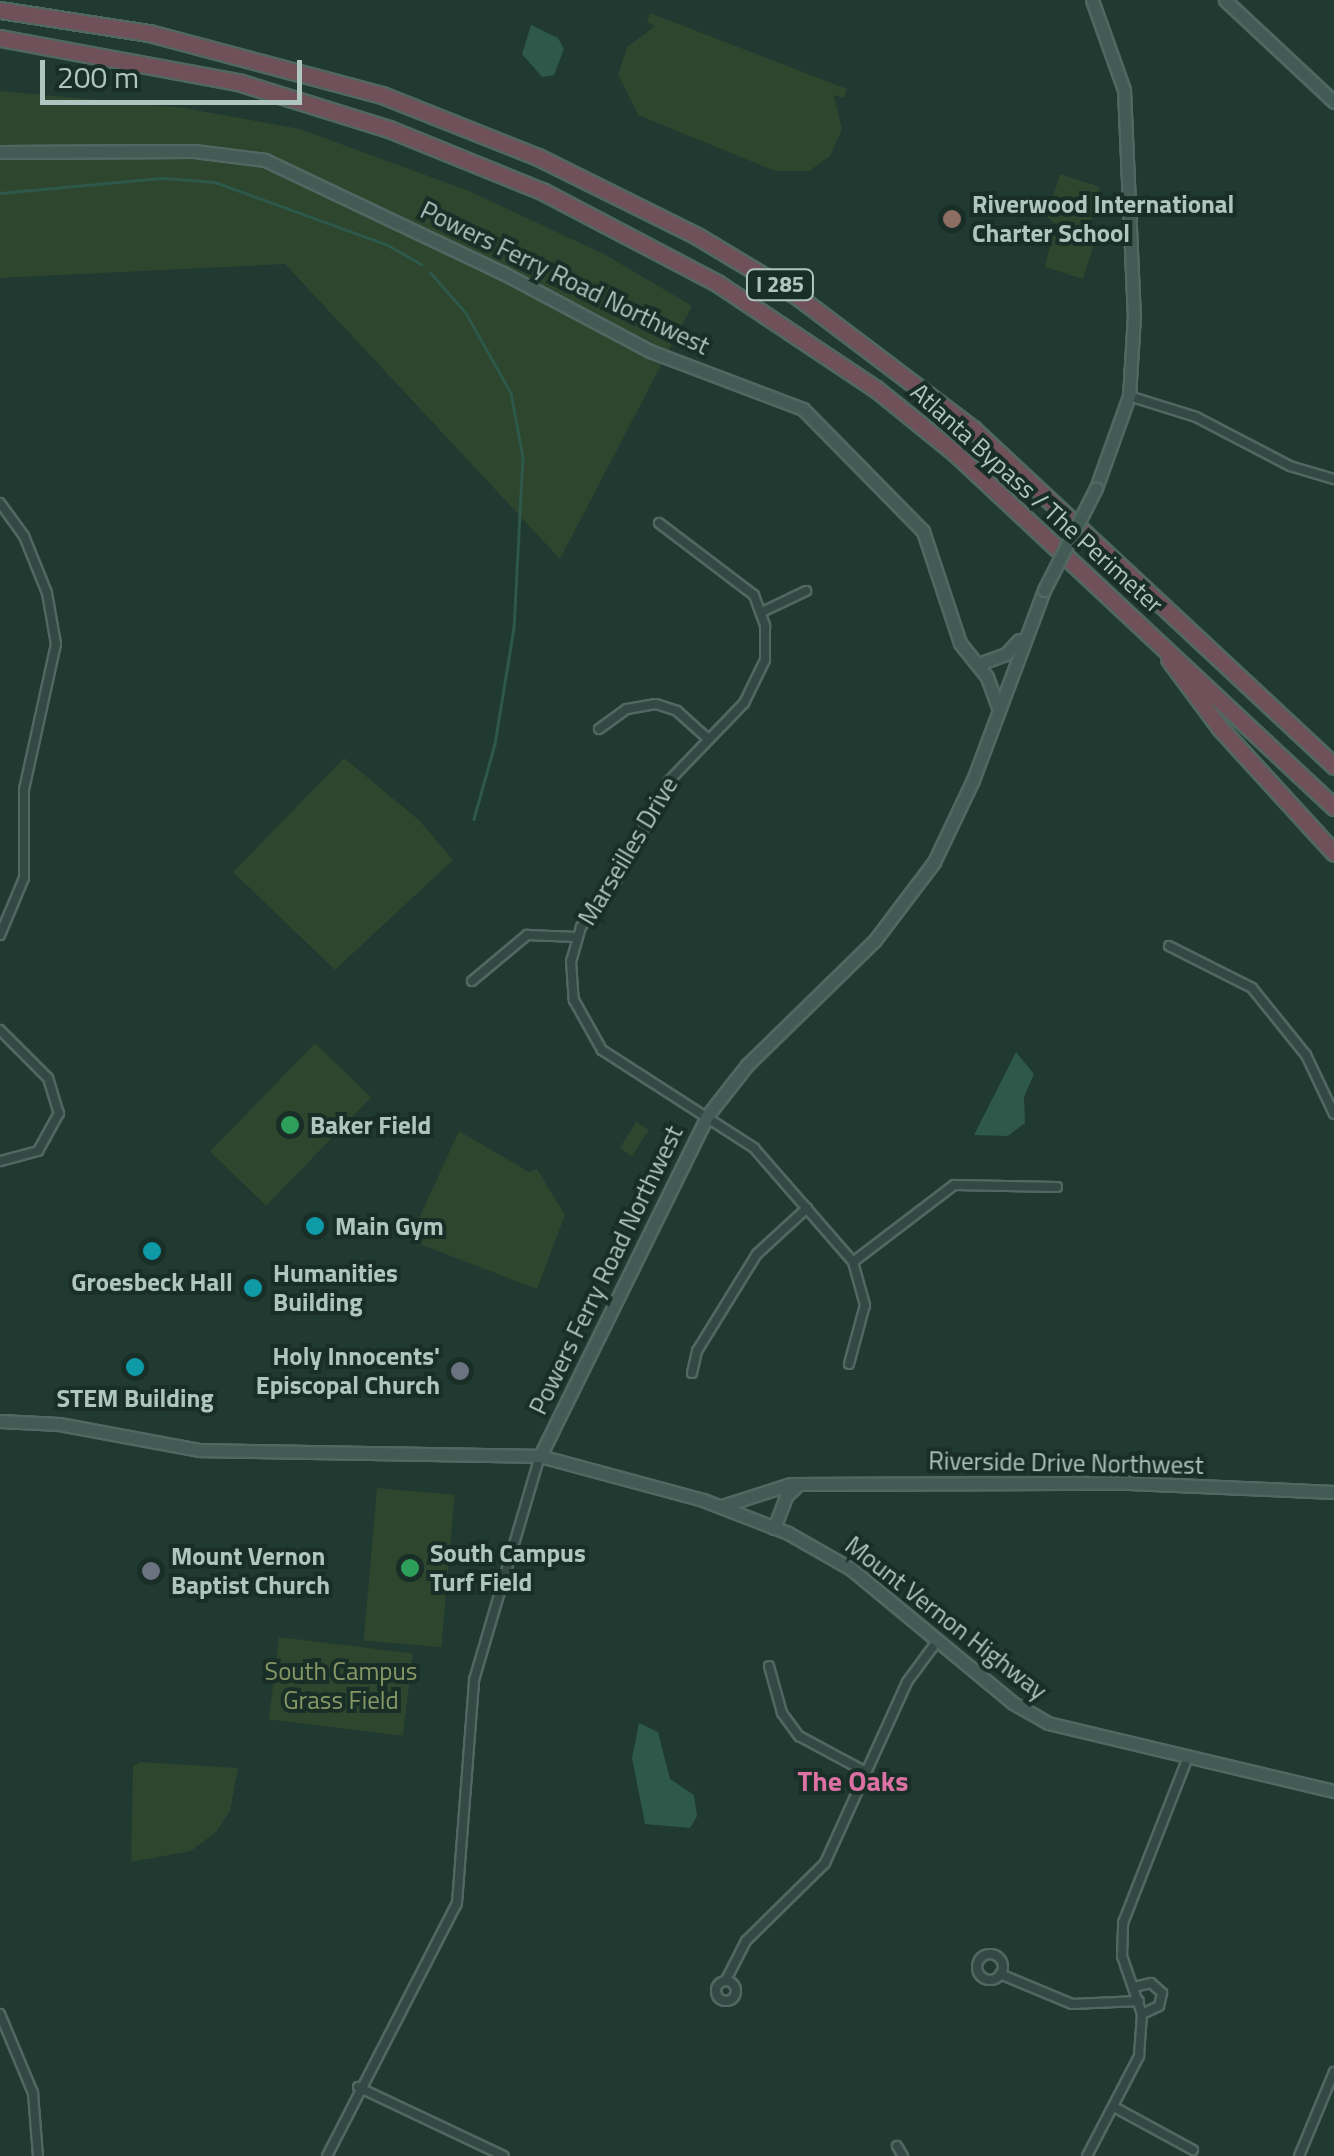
<!DOCTYPE html>
<html>
<head>
<meta charset="utf-8">
<style>
  body { margin:0 }
  #map { position:relative; width:1334px; height:2156px; overflow:hidden; background:#203931; font-family:"Titillium Web",sans-serif }
  div>[style] { position:absolute }
  .green>* { inset:0; background:#2e452e; transform-origin:0 0 }
  .water>* { inset:0; background:#2d584a }
  .stream>* { height:2.5px; margin:-1.25px; padding:0 1.25px; transform-origin:1.25px; border-radius:1.25px; background:#2d584a }
  .roads { filter:drop-shadow(2px 0 #516761) drop-shadow(-2px 0 #516761) drop-shadow(0 2px #516761) drop-shadow(0 -2px #516761) }
  .street>* { height:8px; margin:-4px; padding:0 4px; transform-origin:4px; border-radius:4px; background:#344943 }
  .street>.ring { margin:-4px; padding:0; box-sizing:content-box; background:none; border:8px solid #344943; border-radius:50% }
  .secondary>* { height:11px; margin:-5.5px; padding:0 5.5px; transform-origin:5.5px; border-radius:5.5px; background:#425c55 }
  .highway>* { height:15px; margin:-7.5px; padding:0 7.5px; transform-origin:7.5px; border-radius:7.5px; background:#705159 }
  .bridges { filter:drop-shadow(2px 0 #516761) drop-shadow(-2px 0 #516761) drop-shadow(0 2px #516761) drop-shadow(0 -2px #516761) }
  .secondary-bridge>* { height:11px; margin:-5.5px; padding:0 5.5px; transform-origin:5.5px; border-radius:5.5px; background:#425c55 }
  .dots>* { width:28px; height:28px; translate:-50% -50%; box-sizing:border-box; border:5px solid #192e27; border-radius:50% }
  span { translate:-50% -50%; white-space:nowrap; text-align:center; line-height:1.15; -webkit-text-stroke:8px #192e27; paint-order:stroke }
  .shield-label span { padding:2px 8px; background:#192e27; border:2px solid; border-radius:8px; -webkit-text-stroke-width:0 }
  .shield-label { font-size:22px; color:#aec6bf; font-weight:700 }
  .poi-label { font-size:25px; color:#aec6bf; font-weight:700 }
  .left { translate:0 -50%; text-align:left }
  .right { translate:-100% -50%; text-align:right }
  .street-label { font-size:25px; color:#aec6bf }
  .park-label { font-size:25px; color:#869765 }
  .neighbourhood-label { font-size:28px; color:#dc72a3; font-weight:700 }
  .scale { position:absolute; left:40px; top:60px; width:262px; height:45px; box-sizing:border-box; border:5px solid #aec6bf; border-top:0; padding-left:12px; font-size:30px; line-height:35px; white-space:nowrap; color:#aec6bf; -webkit-text-stroke:8px #192e27; paint-order:stroke }
</style>
</head>
<body>
<div id="map">
  <div class="green">
    <div style="clip-path:polygon(650px 13px,847px 89px,844px 98px,834px 95px,842px 129px,830px 156px,809px 171px,775px 171px,638px 115px,618px 75px,627px 47px,655px 26px,647px 22px)"></div>
    <div style="clip-path:polygon(0 91px,185px 108px,300px 129px,469px 191px,606px 255px,692px 306px,560px 559px,285px 264px,0 278px)"></div>
    <div style="clip-path:polygon(1060px 174px,1100px 187px,1089px 230px,1098px 232px,1083px 279px,1045px 267px,1055px 223px,1047px 217px)"></div>
    <div style="clip-path:polygon(344px 758px,419px 820px,453px 860px,335px 970px,233px 872px)"></div>
    <div style="left:315px;top:1043px;width:78px;height:151px;rotate:44deg"></div>
    <div style="left:636px;top:1122px;width:15px;height:31px;rotate:32deg"></div>
    <div style="clip-path:polygon(459px 1131px,529px 1172px,537px 1169px,565px 1215px,537px 1289px,409px 1240px)"></div>
    <div style="left:377px;top:1488px;width:78px;height:153px;rotate:5deg"></div>
    <div style="left:279px;top:1637px;width:135px;height:83px;rotate:7deg"></div>
    <div style="clip-path:polygon(140px 1762px,238px 1768px,230px 1811px,216px 1832px,191px 1851px,131px 1862px,133px 1766px)"></div>
  </div>
  <div class="water">
    <div style="clip-path:polygon(531px 25px,558px 38px,564px 49px,554px 75px,542px 77px,522px 54px)"></div>
    <div style="clip-path:polygon(1016px 1052px,1034px 1074px,1024px 1097px,1025px 1123px,1008px 1136px,974px 1135px)"></div>
    <div style="clip-path:polygon(639px 1723px,658px 1732px,670px 1779px,694px 1795px,697px 1816px,690px 1828px,645px 1824px,632px 1758px)"></div>
  </div>
  <div class="stream">
    <div style="left:0;top:193px;width:164px;rotate:-5.3deg"></div>
    <div style="left:163px;top:178px;width:52px;rotate:4.4deg"></div>
    <div style="left:215px;top:182px;width:184px;rotate:20deg"></div>
    <div style="left:388px;top:245px;width:39px;rotate:30deg"></div>
    <div style="left:430px;top:272px;width:55px;rotate:48.7deg"></div>
    <div style="left:466px;top:313px;width:92px;rotate:60.6deg"></div>
    <div style="left:511px;top:393px;width:65px;rotate:79.4deg"></div>
    <div style="left:523px;top:457px;width:171px;rotate:93deg"></div>
    <div style="left:514px;top:628px;width:118px;rotate:99.3deg"></div>
    <div style="left:495px;top:744px;width:78px;rotate:105.6deg"></div>
  </div>
  <div class="roads">
    <div class="street">
      <div style="left:1129px;top:396px;width:70px;rotate:17.4deg"></div>
      <div style="left:1196px;top:417px;width:106px;rotate:27.5deg"></div>
      <div style="left:1290px;top:466px;width:46px;rotate:16.5deg"></div>
      <div style="left:0;top:503px;width:41px;rotate:54deg"></div>
      <div style="left:24px;top:536px;width:61px;rotate:68deg"></div>
      <div style="left:47px;top:593px;width:52px;rotate:80deg"></div>
      <div style="left:56px;top:644px;width:148px;rotate:102.4deg"></div>
      <div style="left:24px;top:789px;width:89px;rotate:90deg"></div>
      <div style="left:24px;top:878px;width:62px;rotate:112.8deg"></div>
      <div style="left:659px;top:523px;width:119px;rotate:37.2deg"></div>
      <div style="left:754px;top:595px;width:33px;rotate:70deg"></div>
      <div style="left:765px;top:626px;width:34px;rotate:90deg"></div>
      <div style="left:765px;top:660px;width:48px;rotate:116deg"></div>
      <div style="left:744px;top:703px;width:110px;rotate:133.9deg"></div>
      <div style="left:668px;top:782px;width:112px;rotate:117.7deg"></div>
      <div style="left:616px;top:881px;width:58px;rotate:127.3deg"></div>
      <div style="left:581px;top:927px;width:35px;rotate:106deg"></div>
      <div style="left:571px;top:961px;width:39px;rotate:86deg"></div>
      <div style="left:574px;top:1000px;width:57px;rotate:60.8deg"></div>
      <div style="left:602px;top:1050px;width:181px;rotate:32.8deg"></div>
      <div style="left:754px;top:1148px;width:151px;rotate:49deg"></div>
      <div style="left:853px;top:1262px;width:45px;rotate:74.4deg"></div>
      <div style="left:865px;top:1305px;width:61px;rotate:105.2deg"></div>
      <div style="left:762px;top:612px;width:49px;rotate:-25.5deg"></div>
      <div style="left:599px;top:729px;width:34px;rotate:-36deg"></div>
      <div style="left:627px;top:709px;width:29px;rotate:-10deg"></div>
      <div style="left:656px;top:704px;width:22px;rotate:18deg"></div>
      <div style="left:677px;top:711px;width:40px;rotate:42deg"></div>
      <div style="left:1169px;top:946px;width:93px;rotate:26.8deg"></div>
      <div style="left:1252px;top:988px;width:86px;rotate:51.1deg"></div>
      <div style="left:1306px;top:1055px;width:65px;rotate:64.6deg"></div>
      <div style="left:472px;top:981px;width:72px;rotate:-39.9deg"></div>
      <div style="left:527px;top:935px;width:49px;rotate:2.3deg"></div>
      <div style="left:0;top:1030px;width:68px;rotate:45deg"></div>
      <div style="left:48px;top:1078px;width:37px;rotate:73deg"></div>
      <div style="left:59px;top:1113px;width:43px;rotate:118.9deg"></div>
      <div style="left:38px;top:1151px;width:39px;rotate:165deg"></div>
      <div style="left:853px;top:1262px;width:127px;rotate:-37.3deg"></div>
      <div style="left:954px;top:1185px;width:103px;rotate:1.1deg"></div>
      <div style="left:692px;top:1373px;width:23px;rotate:-77deg"></div>
      <div style="left:697px;top:1351px;width:114px;rotate:-58.3deg"></div>
      <div style="left:757px;top:1254px;width:68px;rotate:-42.6deg"></div>
      <div style="left:769px;top:1666px;width:49px;rotate:74.5deg"></div>
      <div style="left:782px;top:1713px;width:29px;rotate:54deg"></div>
      <div style="left:799px;top:1736px;width:76px;rotate:28.2deg"></div>
      <div class="ring" style="left:977px;top:1954px;width:18px;height:18px"></div>
      <div style="left:1000px;top:1974px;width:78px;rotate:22.6deg"></div>
      <div style="left:1072px;top:2004px;width:67px;rotate:-2.6deg"></div>
      <div style="left:726px;top:1980px;width:44px;rotate:-62.9deg"></div>
      <div style="left:746px;top:1941px;width:111px;rotate:-44.6deg"></div>
      <div style="left:825px;top:1863px;width:199px;rotate:-65.6deg"></div>
      <div style="left:907px;top:1682px;width:52px;rotate:-53.6deg"></div>
      <div class="ring" style="left:716px;top:1981px;width:12px;height:12px"></div>
      <div style="left:1134px;top:1987px;width:17px;rotate:-13deg"></div>
      <div style="left:1151px;top:1983px;width:15px;rotate:42deg"></div>
      <div style="left:1162px;top:1993px;width:13px;rotate:103deg"></div>
      <div style="left:1159px;top:2006px;width:19px;rotate:155deg"></div>
      <div style="left:0;top:2014px;width:86px;rotate:67.3deg"></div>
      <div style="left:33px;top:2093px;width:63px;rotate:85.5deg"></div>
      <div style="left:358px;top:2087px;width:161px;rotate:25.3deg"></div>
      <div style="left:1114px;top:2107px;width:90px;rotate:28.6deg"></div>
      <div style="left:897px;top:2146px;width:12px;rotate:59deg"></div>
      <div style="left:327px;top:2156px;width:284px;rotate:-62.8deg"></div>
      <div style="left:457px;top:1903px;width:224px;rotate:-85.6deg"></div>
      <div style="left:474px;top:1680px;width:234px;rotate:-73.6deg"></div>
      <div style="left:1087px;top:2156px;width:113px;rotate:-62.5deg"></div>
      <div style="left:1139px;top:2056px;width:42px;rotate:-85.9deg"></div>
      <div style="left:1142px;top:2014px;width:61px;rotate:-109deg"></div>
      <div style="left:1122px;top:1956px;width:33px;rotate:-88deg"></div>
      <div style="left:1123px;top:1923px;width:180px;rotate:-68.6deg"></div>
      <div style="left:1299px;top:2156px;width:91px;rotate:-67.4deg"></div>
    </div>
    <div class="secondary">
      <div style="left:1092px;top:0;width:96px;rotate:70.4deg"></div>
      <div style="left:1124px;top:90px;width:225px;rotate:87.5deg"></div>
      <div style="left:1134px;top:315px;width:81px;rotate:93.5deg"></div>
      <div style="left:1129px;top:396px;width:98px;rotate:109.7deg"></div>
      <div style="left:1225px;top:0;width:149px;rotate:43.1deg"></div>
      <div style="left:0;top:152px;width:194px;rotate:-0.3deg"></div>
      <div style="left:194px;top:151px;width:72px;rotate:7.2deg"></div>
      <div style="left:265px;top:160px;width:263px;rotate:25.4deg"></div>
      <div style="left:503px;top:273px;width:166px;rotate:28deg"></div>
      <div style="left:650px;top:351px;width:164px;rotate:20.8deg"></div>
      <div style="left:803px;top:409px;width:171px;rotate:45.5deg"></div>
      <div style="left:923px;top:531px;width:118px;rotate:71.7deg"></div>
      <div style="left:960px;top:643px;width:43px;rotate:51.5deg"></div>
      <div style="left:987px;top:677px;width:33px;rotate:70deg"></div>
      <div style="left:984px;top:662px;width:23px;rotate:-20deg"></div>
      <div style="left:1006px;top:654px;width:19px;rotate:-47deg"></div>
      <div style="left:0;top:1421px;width:59px;rotate:2.9deg"></div>
      <div style="left:59px;top:1424px;width:142px;rotate:10.5deg"></div>
      <div style="left:199px;top:1450px;width:341px;rotate:1deg"></div>
      <div style="left:540px;top:1456px;width:169px;rotate:15.1deg"></div>
      <div style="left:703px;top:1500px;width:91px;rotate:21.2deg"></div>
      <div style="left:788px;top:1533px;width:73px;rotate:29.7deg"></div>
      <div style="left:851px;top:1569px;width:210px;rotate:39.6deg"></div>
      <div style="left:1013px;top:1703px;width:40px;rotate:29.7deg"></div>
      <div style="left:1048px;top:1723px;width:294px;rotate:13.4deg"></div>
      <div style="left:540px;top:1456px;width:379px;rotate:-63.8deg"></div>
      <div style="left:707px;top:1116px;width:65px;rotate:-51.9deg"></div>
      <div style="left:747px;top:1065px;width:179px;rotate:-44.3deg"></div>
      <div style="left:875px;top:940px;width:98px;rotate:-52.9deg"></div>
      <div style="left:934px;top:862px;width:91px;rotate:-64.6deg"></div>
      <div style="left:973px;top:780px;width:203px;rotate:-69.5deg"></div>
      <div style="left:722px;top:1506px;width:72px;rotate:-17.7deg"></div>
      <div style="left:791px;top:1484px;width:338px;rotate:-0.2deg"></div>
      <div style="left:1129px;top:1483px;width:205px;rotate:2.5deg"></div>
      <div style="left:774px;top:1528px;width:34px;rotate:-69deg"></div>
      <div style="left:786px;top:1496px;width:16px;rotate:-43deg"></div>
    </div>
    <div class="highway">
      <div style="left:0;top:10px;width:151px;rotate:8.8deg"></div>
      <div style="left:149px;top:33px;width:241px;rotate:14.9deg"></div>
      <div style="left:382px;top:95px;width:168px;rotate:21.7deg"></div>
      <div style="left:538px;top:157px;width:178px;rotate:26.4deg"></div>
      <div style="left:697px;top:236px;width:117px;rotate:31deg"></div>
      <div style="left:797px;top:296px;width:221px;rotate:37.1deg"></div>
      <div style="left:973px;top:429px;width:494px;rotate:43deg"></div>
      <div style="left:0;top:38px;width:242px;rotate:10.5deg"></div>
      <div style="left:238px;top:82px;width:158px;rotate:17.3deg"></div>
      <div style="left:389px;top:129px;width:165px;rotate:22.1deg"></div>
      <div style="left:542px;top:191px;width:198px;rotate:27.7deg"></div>
      <div style="left:717px;top:283px;width:191px;rotate:33.7deg"></div>
      <div style="left:876px;top:389px;width:102px;rotate:39deg"></div>
      <div style="left:955px;top:453px;width:519px;rotate:43.05deg"></div>
      <div style="left:1169px;top:659px;width:86px;rotate:53.5deg"></div>
      <div style="left:1220px;top:728px;width:169px;rotate:47.6deg"></div>
    </div>
  </div>
  <div class="bridges">
    <div class="secondary-bridge">
      <div style="left:1044px;top:590px;width:114px;rotate:-63deg"></div>
    </div>
  </div>
  <div class="dots">
    <div style="left:952px;top:219px;background:#8d6e63"></div>
    <div style="left:290px;top:1125px;background:#2e9e5b"></div>
    <div style="left:315px;top:1226px;background:#0f9aa8"></div>
    <div style="left:152px;top:1251px;background:#0f9aa8"></div>
    <div style="left:253px;top:1288px;background:#0f9aa8"></div>
    <div style="left:135px;top:1367px;background:#0f9aa8"></div>
    <div style="left:460px;top:1371px;background:#6b7280"></div>
    <div style="left:410px;top:1568px;background:#2e9e5b"></div>
    <div style="left:151px;top:1571px;background:#6b7280"></div>
  </div>
  <div class="shield-label">
    <span style="left:780px;top:285px">I 285</span>
  </div>
  <div class="poi-label">
    <span class="left" style="left:972px;top:219px">Riverwood International<br>Charter School</span>
    <span class="left" style="left:310px;top:1125px">Baker Field</span>
    <span class="left" style="left:335px;top:1226px">Main Gym</span>
    <span class="left" style="left:273px;top:1288px">Humanities<br>Building</span>
    <span style="left:152px;top:1282px">Groesbeck Hall</span>
    <span class="right" style="left:440px;top:1371px">Holy Innocents'<br>Episcopal Church</span>
    <span style="left:135px;top:1398px">STEM Building</span>
    <span class="left" style="left:430px;top:1568px">South Campus<br>Turf Field</span>
    <span class="left" style="left:171px;top:1571px">Mount Vernon<br>Baptist Church</span>
  </div>
  <div class="street-label">
    <span style="left:565px;top:278px;rotate:26deg">Powers Ferry Road Northwest</span>
    <span style="left:1037px;top:498px;rotate:42deg">Atlanta Bypass / The Perimeter</span>
    <span style="left:628px;top:851px;rotate:-59deg">Marseilles Drive</span>
    <span style="left:606px;top:1270px;rotate:-64deg">Powers Ferry Road Northwest</span>
    <span style="left:1066px;top:1463px;rotate:1deg">Riverside Drive Northwest</span>
    <span style="left:946px;top:1618px;rotate:38deg">Mount Vernon Highway</span>
  </div>
  <div class="park-label">
    <span style="left:341px;top:1686px">South Campus<br>Grass Field</span>
  </div>
  <div class="neighbourhood-label">
    <span style="left:853px;top:1781px">The Oaks</span>
  </div>
  <div class="scale">200 m</div>
</div>
</body>
</html>
